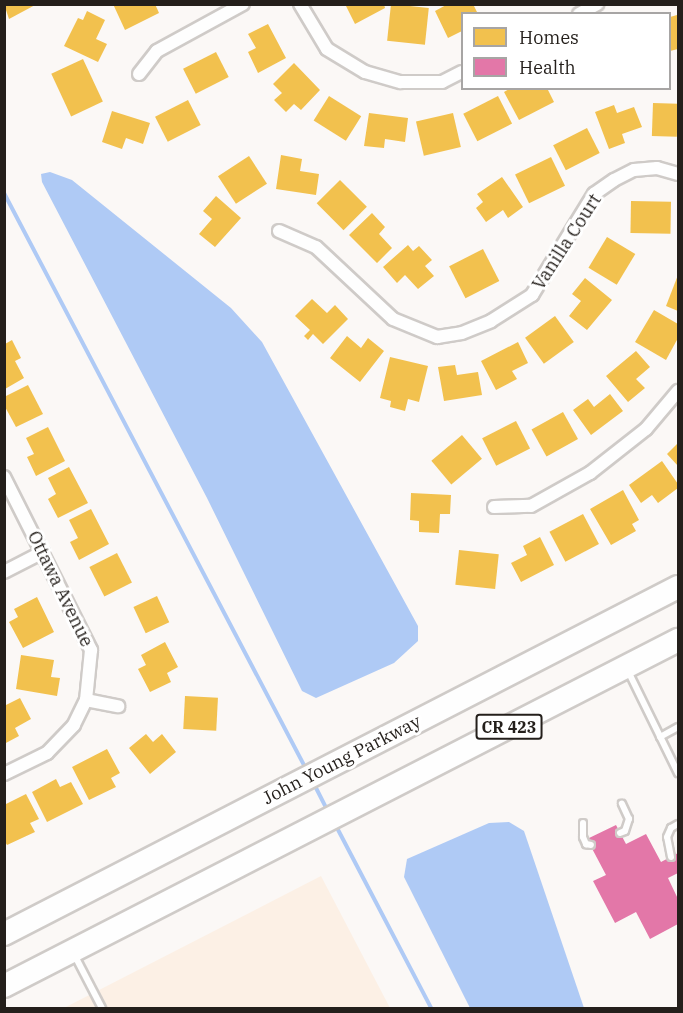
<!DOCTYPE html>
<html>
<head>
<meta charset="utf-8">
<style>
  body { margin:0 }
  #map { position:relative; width:683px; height:1013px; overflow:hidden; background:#fbf8f6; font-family:"IBM Plex Serif",serif }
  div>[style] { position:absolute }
  .built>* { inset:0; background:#fcf0e5 }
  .water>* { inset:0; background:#afcaf5 }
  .homes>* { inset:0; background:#f2c14e; transform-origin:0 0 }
  .health>* { inset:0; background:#e377a8 }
  .stream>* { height:4px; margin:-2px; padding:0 2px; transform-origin:2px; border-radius:2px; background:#afcaf5 }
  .roads { filter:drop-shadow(2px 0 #cfcbc8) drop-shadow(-2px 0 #cfcbc8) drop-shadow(0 2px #cfcbc8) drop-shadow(0 -2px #cfcbc8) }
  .lane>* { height:6px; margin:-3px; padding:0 3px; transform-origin:3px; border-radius:3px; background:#fefefe }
  .street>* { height:12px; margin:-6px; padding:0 6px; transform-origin:6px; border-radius:6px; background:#fefefe }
  .highway>* { height:22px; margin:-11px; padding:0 11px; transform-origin:11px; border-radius:11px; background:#fefefe }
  span { translate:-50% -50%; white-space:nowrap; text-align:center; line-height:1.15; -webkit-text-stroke:6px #fff; paint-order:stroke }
  .shield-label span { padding:2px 4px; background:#fff; border:2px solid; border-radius:4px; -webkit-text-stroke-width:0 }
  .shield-label { font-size:16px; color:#241f1b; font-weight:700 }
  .street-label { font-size:18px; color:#241f1b }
  .frame { position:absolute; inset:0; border:6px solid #241f1b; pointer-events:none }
  .legend { position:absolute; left:461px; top:12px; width:210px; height:78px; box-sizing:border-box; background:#fff; border:2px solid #a7a5a4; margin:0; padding:8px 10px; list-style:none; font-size:18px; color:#241f1b }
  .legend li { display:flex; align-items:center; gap:12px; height:30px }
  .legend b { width:30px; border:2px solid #a7a5a4 }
</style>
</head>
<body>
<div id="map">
  <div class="built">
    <div style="clip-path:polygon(321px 876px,390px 1008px,64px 1008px)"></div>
  </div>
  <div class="water">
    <div style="clip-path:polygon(50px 172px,72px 180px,231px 308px,262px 342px,418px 626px,418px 641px,394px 663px,316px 698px,302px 691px,207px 498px,42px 182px,41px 174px)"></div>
    <div style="clip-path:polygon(509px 822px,524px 831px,584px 1008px,470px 1008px,404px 877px,407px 859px,489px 823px)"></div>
  </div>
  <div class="homes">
    <div style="clip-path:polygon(4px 4px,37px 4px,9px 19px)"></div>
    <div style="clip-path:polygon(113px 4px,155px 4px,159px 13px,125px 30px)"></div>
    <div style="clip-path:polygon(345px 4px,384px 4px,385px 8px,355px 24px)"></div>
    <div style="left:391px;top:4px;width:38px;height:37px;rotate:6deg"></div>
    <div style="clip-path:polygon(448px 4px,473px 4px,478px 14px,462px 14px,462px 31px,448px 38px,435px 11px)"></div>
    <div style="clip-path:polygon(87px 11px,105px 20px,96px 39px,107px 44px,98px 62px,64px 46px,78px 18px,83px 20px)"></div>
    <div style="clip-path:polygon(677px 15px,678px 49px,670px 51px,670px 17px)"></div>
    <div style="clip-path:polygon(268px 24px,286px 58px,258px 73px,248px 52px,256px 48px,248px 34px)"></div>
    <div style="left:216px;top:52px;width:28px;height:37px;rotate:63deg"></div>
    <div style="left:83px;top:59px;width:47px;height:35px;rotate:65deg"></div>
    <div style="clip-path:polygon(294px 63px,320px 90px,301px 110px,294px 104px,286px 112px,274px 100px,282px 93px,273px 84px)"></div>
    <div style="clip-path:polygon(511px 88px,547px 88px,554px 102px,519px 120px,504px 92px)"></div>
    <div style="left:329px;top:96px;width:38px;height:29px;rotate:32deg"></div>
    <div style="left:498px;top:96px;width:31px;height:39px;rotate:63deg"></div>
    <div style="left:188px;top:100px;width:28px;height:37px;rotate:63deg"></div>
    <div style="left:653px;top:103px;width:25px;height:33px;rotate:2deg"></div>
    <div style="clip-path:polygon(614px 105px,617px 113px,634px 107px,642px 127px,622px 134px,625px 143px,609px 149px,595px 112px)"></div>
    <div style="clip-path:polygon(112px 111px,150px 123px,143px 144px,126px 138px,122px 149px,102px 142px)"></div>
    <div style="clip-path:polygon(369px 113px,408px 118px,405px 142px,385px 139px,384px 148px,364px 146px)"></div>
    <div style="left:453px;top:113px;width:35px;height:38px;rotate:77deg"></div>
    <div style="left:587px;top:128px;width:28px;height:38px;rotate:63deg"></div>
    <div style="clip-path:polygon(281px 155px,302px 159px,300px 171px,319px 174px,316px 195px,276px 189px)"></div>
    <div style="left:249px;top:156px;width:33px;height:37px;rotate:57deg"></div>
    <div style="left:551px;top:157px;width:32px;height:40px;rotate:64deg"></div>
    <div style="clip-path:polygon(502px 177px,523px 207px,508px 218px,503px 210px,486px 222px,476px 208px,483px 202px,477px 194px)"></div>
    <div style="left:340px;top:180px;width:38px;height:33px;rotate:45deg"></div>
    <div style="clip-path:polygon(216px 196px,241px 218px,215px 247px,199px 234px,212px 219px,203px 211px)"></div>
    <div style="left:631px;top:201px;width:40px;height:32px;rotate:1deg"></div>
    <div style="clip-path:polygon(372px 213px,385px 227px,379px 234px,392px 248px,377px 263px,349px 235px)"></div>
    <div style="left:607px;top:237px;width:33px;height:36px;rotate:31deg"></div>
    <div style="clip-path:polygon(408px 245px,413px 251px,419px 246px,432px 260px,425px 266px,434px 276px,418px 289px,405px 275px,397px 283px,383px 267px)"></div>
    <div style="left:483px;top:249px;width:36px;height:38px;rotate:63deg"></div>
    <div style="clip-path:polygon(678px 275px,678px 311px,666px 306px)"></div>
    <div style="clip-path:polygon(585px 278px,612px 300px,587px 330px,569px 316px,581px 301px,572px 294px)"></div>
    <div style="clip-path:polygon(312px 299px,327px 313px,335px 305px,348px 319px,323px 344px,313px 334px,308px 340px,304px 336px,310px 330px,295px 316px)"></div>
    <div style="clip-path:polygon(654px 310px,678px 324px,678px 338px,666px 360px,635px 342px)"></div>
    <div style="left:555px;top:316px;width:32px;height:37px;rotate:54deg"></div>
    <div style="clip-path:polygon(347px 336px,361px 348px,368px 338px,384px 351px,360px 382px,330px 358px)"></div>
    <div style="clip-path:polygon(12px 340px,21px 358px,15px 361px,24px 378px,5px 389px,5px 344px)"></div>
    <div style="clip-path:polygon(518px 342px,528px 363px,512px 371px,517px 379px,496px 390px,481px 361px)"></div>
    <div style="clip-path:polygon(636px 351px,650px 367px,636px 379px,645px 388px,628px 402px,606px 376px)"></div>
    <div style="clip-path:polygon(390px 357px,428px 366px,419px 402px,408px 399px,405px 411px,390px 407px,391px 401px,380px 398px)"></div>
    <div style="clip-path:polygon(455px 365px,457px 375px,478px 372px,482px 395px,444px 401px,438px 367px)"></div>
    <div style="clip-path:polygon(28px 385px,43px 414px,16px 427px,4px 405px,4px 397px)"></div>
    <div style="clip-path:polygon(610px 394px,623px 411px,591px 435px,573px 410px,588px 399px,594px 407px)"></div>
    <div style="left:563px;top:412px;width:31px;height:36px;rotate:61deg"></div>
    <div style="left:516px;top:421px;width:31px;height:38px;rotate:63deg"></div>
    <div style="clip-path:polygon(48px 427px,65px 461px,36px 476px,27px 457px,34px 454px,26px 438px)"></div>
    <div style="left:462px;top:435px;width:31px;height:40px;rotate:50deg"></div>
    <div style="clip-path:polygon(678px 443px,678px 466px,667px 454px)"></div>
    <div style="clip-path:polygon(662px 461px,678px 484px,678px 488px,658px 503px,652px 495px,641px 503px,629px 485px)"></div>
    <div style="clip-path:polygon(69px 467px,88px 503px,58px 518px,48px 499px,56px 494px,48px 478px)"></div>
    <div style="clip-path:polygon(623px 490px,639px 520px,632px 524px,636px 531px,611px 545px,590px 509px)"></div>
    <div style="clip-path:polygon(411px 493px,451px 495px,450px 514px,440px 514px,439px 533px,419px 532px,419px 521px,410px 520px)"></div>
    <div style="clip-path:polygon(91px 509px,109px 544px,79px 560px,70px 542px,78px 538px,69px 520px)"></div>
    <div style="left:583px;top:514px;width:34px;height:38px;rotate:62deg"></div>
    <div style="clip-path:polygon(540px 537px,554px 565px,521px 582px,511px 563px,527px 555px,523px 546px)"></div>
    <div style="left:459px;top:550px;width:40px;height:35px;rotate:6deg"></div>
    <div style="left:117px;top:553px;width:33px;height:31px;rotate:63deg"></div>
    <div style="left:157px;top:596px;width:29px;height:26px;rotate:65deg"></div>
    <div style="clip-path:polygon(37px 597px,54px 632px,23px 648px,9px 622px,18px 617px,14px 609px)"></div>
    <div style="clip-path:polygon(165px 642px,178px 667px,167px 673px,171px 682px,150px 692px,138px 669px,146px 665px,141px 655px)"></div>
    <div style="clip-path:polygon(21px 655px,54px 660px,51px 677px,60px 678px,57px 696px,16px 689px)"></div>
    <div style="left:185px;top:696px;width:33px;height:33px;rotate:3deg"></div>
    <div style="clip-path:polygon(20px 698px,31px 719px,15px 728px,19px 736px,4px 744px,4px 706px)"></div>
    <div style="clip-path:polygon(146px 734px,153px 742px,162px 734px,176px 752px,150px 774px,129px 748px)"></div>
    <div style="clip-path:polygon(107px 749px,120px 773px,111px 778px,116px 787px,89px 800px,72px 767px)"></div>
    <div style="clip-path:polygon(56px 779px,60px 787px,71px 782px,83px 804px,47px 822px,32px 792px)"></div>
    <div style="clip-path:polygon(26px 794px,39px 819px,30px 823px,35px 832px,7px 845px,4px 840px,4px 805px)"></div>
  </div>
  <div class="health">
    <div style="clip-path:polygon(616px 825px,626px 844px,646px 834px,661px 862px,678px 853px,678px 873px,668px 878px,678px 899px,678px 924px,650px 939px,636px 912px,615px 923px,593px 881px,606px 875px,587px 839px)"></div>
  </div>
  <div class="stream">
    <div style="left:4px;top:193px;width:650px;rotate:62.33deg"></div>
    <div style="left:314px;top:784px;width:31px;rotate:63deg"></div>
    <div style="left:335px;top:824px;width:208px;rotate:62.4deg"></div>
  </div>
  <div class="roads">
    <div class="lane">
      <div style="left:628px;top:671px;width:114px;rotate:63.9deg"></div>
      <div style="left:660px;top:737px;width:21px;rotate:-29deg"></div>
      <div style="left:583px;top:823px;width:14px;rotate:90deg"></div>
      <div style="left:583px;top:837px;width:8px;rotate:67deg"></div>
      <div style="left:586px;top:844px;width:5px;rotate:11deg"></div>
      <div style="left:620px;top:833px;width:5px;rotate:-22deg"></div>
      <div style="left:625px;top:831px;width:13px;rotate:-72deg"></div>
      <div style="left:629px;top:819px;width:17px;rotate:-115deg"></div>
      <div style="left:671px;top:857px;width:20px;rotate:-101deg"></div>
      <div style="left:667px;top:837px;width:10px;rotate:-66deg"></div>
      <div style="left:671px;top:828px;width:8px;rotate:-30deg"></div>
      <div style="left:75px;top:956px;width:59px;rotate:62.6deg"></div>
    </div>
    <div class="street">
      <div style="left:300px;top:4px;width:52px;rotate:59deg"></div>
      <div style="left:327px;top:49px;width:44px;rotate:31.2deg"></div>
      <div style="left:365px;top:72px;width:37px;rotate:16deg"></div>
      <div style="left:401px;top:82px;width:41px"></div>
      <div style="left:442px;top:82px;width:22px;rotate:-27deg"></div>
      <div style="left:579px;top:14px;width:21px;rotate:-29deg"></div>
      <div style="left:139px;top:74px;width:29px;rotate:-52deg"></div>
      <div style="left:157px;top:51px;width:98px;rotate:-28.7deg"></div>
      <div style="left:279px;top:231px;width:40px;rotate:23.4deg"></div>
      <div style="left:316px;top:247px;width:105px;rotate:43.1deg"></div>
      <div style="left:393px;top:319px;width:48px;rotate:22.2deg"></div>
      <div style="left:437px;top:337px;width:25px;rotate:-9deg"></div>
      <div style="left:462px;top:333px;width:31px;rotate:-22deg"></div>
      <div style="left:491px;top:321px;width:49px;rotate:-32.4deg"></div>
      <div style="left:532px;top:295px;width:119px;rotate:-58.5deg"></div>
      <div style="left:594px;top:194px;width:24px;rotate:-35deg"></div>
      <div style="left:614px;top:180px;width:22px;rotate:-27deg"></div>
      <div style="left:634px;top:170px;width:23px;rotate:-5deg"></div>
      <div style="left:657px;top:168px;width:22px;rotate:16deg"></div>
      <div style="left:4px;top:477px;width:194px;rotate:63.3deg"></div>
      <div style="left:91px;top:650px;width:50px;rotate:95.7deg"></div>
      <div style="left:86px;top:700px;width:28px;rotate:116deg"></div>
      <div style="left:74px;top:725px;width:39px;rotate:134deg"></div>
      <div style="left:47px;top:753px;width:48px;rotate:154deg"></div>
      <div style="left:494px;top:507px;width:37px;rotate:-2deg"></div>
      <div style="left:531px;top:506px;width:68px;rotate:-29.2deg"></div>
      <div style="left:590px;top:473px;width:71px;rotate:-38.2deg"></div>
      <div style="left:646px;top:429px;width:50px;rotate:-49.9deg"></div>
      <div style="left:4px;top:572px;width:44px;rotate:-27.1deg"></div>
      <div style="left:86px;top:700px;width:33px;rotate:11deg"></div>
    </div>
    <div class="highway">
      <div style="left:4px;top:934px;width:758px;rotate:-27.24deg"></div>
      <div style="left:4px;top:986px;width:758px;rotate:-27.17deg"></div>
    </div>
  </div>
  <div class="shield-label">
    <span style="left:509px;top:727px">CR 423</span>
  </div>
  <div class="street-label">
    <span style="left:567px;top:242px;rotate:-57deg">Vanilla Court</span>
    <span style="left:60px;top:589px;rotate:64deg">Ottawa Avenue</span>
    <span style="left:342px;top:760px;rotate:-27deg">John Young Parkway</span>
  </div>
  <div class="frame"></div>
  <ul class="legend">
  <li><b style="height:16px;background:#f2c14e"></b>Homes</li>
  <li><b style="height:16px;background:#e377a8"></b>Health</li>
  </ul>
</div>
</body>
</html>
